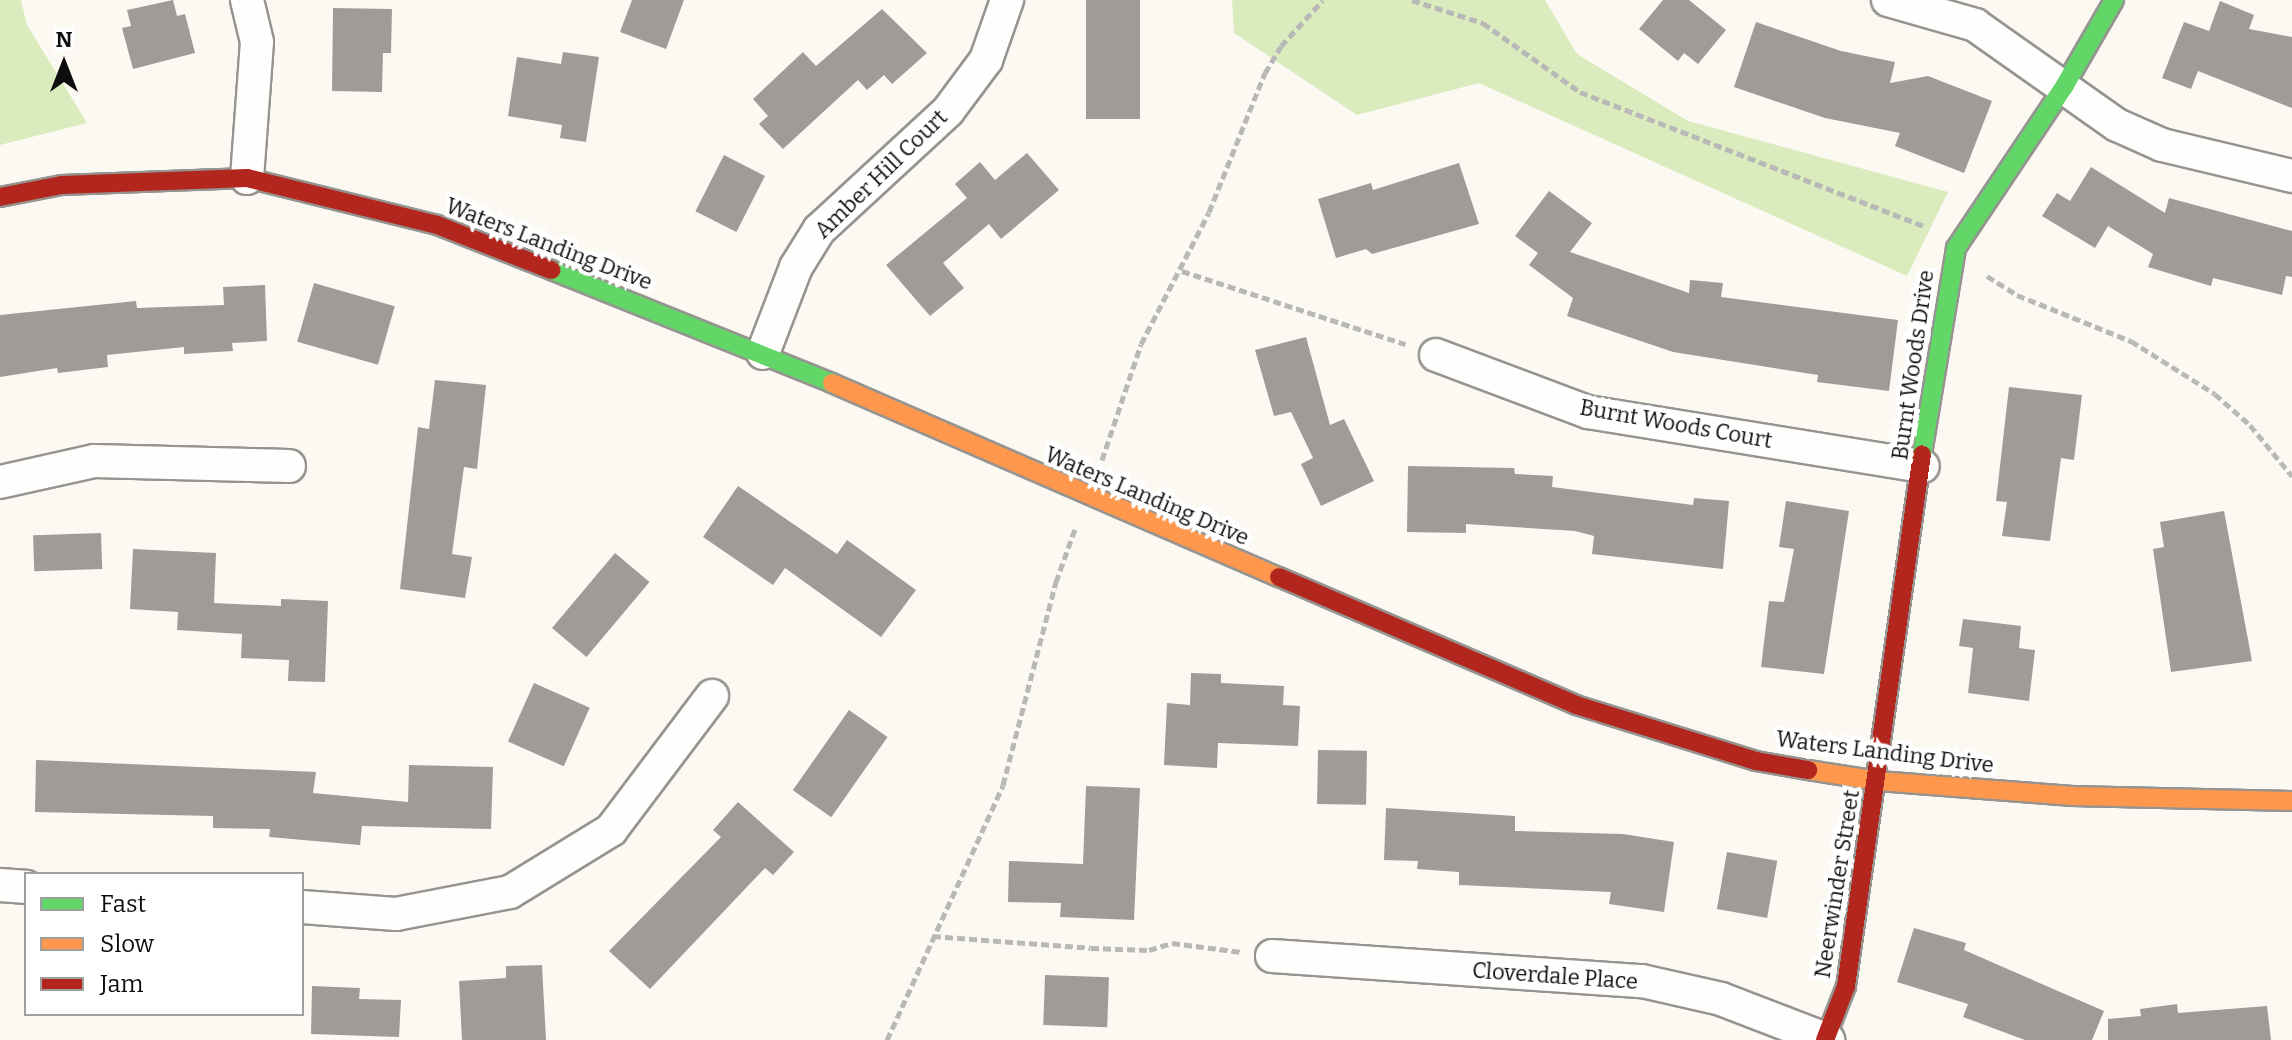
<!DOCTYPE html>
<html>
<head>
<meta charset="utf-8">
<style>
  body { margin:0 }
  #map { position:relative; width:2292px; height:1040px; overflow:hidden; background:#fcf9f2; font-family:Bitter,serif }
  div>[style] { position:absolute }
  .forest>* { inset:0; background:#daecbd }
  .building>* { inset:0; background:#9f9c98; transform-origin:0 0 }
  .path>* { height:5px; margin-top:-2.5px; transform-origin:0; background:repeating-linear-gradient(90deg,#b8b8b6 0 8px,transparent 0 12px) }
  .roads { filter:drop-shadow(2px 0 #959491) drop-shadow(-2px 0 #959491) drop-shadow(0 2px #959491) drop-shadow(0 -2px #959491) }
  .street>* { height:32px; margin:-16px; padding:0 16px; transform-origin:16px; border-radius:16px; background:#fffefd }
  .fast>* { height:18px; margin:-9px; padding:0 9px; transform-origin:9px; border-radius:9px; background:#63d668 }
  .slow>* { height:18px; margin:-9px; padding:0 9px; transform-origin:9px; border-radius:9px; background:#ff974d }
  .jam>* { height:18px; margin:-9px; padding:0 9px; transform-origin:9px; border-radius:9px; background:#b3261e }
  span { translate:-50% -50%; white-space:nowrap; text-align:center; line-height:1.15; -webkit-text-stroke:8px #fff; paint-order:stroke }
  .street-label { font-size:22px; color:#0e0e0e }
  .legend { position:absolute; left:24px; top:872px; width:280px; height:144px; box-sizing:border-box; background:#fff; border:2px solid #9f9f9f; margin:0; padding:10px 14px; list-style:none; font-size:24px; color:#0e0e0e }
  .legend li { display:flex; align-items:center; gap:16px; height:40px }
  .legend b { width:40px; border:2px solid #9f9f9f }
  .north { position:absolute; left:24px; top:24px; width:80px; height:80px; -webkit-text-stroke:6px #fff; paint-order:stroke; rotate:0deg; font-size:22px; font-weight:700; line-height:32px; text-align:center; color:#0e0e0e }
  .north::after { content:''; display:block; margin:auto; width:28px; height:36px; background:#0e0e0e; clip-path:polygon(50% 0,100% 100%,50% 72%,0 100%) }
</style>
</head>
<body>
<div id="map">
  <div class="forest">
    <div style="clip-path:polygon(0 0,21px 0,27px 25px,87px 123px,0 145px)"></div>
    <div style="clip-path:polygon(1232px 0,1545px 0,1577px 54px,1688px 121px,1948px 192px,1907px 276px,1479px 83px,1357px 115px,1234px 33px)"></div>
  </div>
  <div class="building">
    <div style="clip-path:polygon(173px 0,177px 16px,185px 14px,195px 53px,133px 69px,122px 28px,131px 26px,127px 10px)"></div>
    <div style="clip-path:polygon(632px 0,684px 0,666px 49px,620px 32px)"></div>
    <div style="left:1086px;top:0;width:54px;height:119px"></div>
    <div style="clip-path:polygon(1663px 0,1689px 0,1726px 30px,1698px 64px,1684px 53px,1678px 61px,1639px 29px)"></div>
    <div style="clip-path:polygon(2220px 1px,2254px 15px,2249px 29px,2292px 37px,2292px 108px,2198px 71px,2191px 89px,2162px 78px,2184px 22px,2209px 31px)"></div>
    <div style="clip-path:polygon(333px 8px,392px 9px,391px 53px,383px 53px,382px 92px,332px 91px)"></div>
    <div style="clip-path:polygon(882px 9px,927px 53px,892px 84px,884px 75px,867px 90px,858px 80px,783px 149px,759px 124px,768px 116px,753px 99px,803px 52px,816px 66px)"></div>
    <div style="clip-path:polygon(1756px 22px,1841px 51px,1895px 62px,1890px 83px,1928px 76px,1992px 101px,1964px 173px,1895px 146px,1900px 133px,1825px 118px,1734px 87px)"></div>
    <div style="clip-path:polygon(563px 52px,599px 57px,586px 142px,560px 138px,562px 125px,508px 116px,517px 57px,561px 64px)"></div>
    <div style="clip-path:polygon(1027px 153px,1059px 190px,1001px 239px,989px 224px,943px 263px,964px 288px,930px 316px,886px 265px,967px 198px,955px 184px,980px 162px,995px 180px)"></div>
    <div style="left:724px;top:155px;width:46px;height:63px;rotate:27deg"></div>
    <div style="clip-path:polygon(1459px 163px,1479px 224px,1372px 254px,1366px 249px,1336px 258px,1318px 199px,1371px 183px,1373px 190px)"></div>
    <div style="clip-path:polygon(2091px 167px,2165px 213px,2169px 198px,2292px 231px,2292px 277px,2286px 276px,2282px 295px,2213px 278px,2211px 286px,2148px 267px,2153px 254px,2108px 226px,2095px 248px,2042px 216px,2057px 193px,2070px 201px)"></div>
    <div style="clip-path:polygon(1549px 191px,1592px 223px,1570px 252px,1689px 293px,1690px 280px,1723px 283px,1721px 297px,1898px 320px,1889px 391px,1817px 382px,1818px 375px,1673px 352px,1567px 316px,1573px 298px,1529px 265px,1538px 253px,1515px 236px)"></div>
    <div style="left:314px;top:283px;width:84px;height:61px;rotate:16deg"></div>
    <div style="clip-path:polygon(265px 285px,267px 341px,232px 343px,233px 351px,184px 354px,184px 347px,107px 355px,108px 367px,58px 373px,57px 368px,0 377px,0 315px,136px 301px,137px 308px,224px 305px,223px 287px)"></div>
    <div style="clip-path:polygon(1306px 337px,1330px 425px,1344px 419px,1374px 481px,1321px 506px,1301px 464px,1313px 458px,1291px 412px,1274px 416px,1255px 350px)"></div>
    <div style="clip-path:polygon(435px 380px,486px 385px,477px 469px,464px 467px,452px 554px,472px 557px,465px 598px,400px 589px,418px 427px,429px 429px)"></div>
    <div style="clip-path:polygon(2009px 387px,2082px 395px,2074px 460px,2061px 458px,2050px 541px,2002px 536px,2007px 502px,1996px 501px)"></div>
    <div style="clip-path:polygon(1408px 466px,1514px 468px,1515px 474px,1553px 476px,1552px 487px,1693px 505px,1694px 498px,1729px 501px,1723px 569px,1592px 554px,1594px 536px,1575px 531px,1466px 524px,1466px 533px,1407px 532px)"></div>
    <div style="clip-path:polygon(738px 486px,837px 554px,847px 540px,916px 590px,881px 637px,785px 568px,773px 585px,703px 537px)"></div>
    <div style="clip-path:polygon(1786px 501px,1849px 511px,1824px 674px,1761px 667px,1769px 601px,1784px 602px,1794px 549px,1779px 547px)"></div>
    <div style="clip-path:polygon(2224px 511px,2252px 661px,2171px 672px,2153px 549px,2164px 547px,2160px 522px)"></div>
    <div style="left:101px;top:533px;width:36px;height:68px;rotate:88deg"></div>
    <div style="clip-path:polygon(133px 549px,216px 553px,214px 603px,281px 606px,281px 599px,328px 601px,325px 682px,288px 681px,289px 660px,241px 658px,242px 634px,177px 630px,178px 612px,130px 609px)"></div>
    <div style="left:615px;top:553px;width:45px;height:98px;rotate:40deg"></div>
    <div style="clip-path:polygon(1963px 619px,2021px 626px,2019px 648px,2035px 650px,2029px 701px,1968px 693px,1973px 648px,1959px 646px)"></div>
    <div style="clip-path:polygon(1191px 673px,1221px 674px,1221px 683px,1284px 686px,1283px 705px,1300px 706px,1298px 746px,1218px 743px,1217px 768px,1164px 765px,1167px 703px,1190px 705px)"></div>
    <div style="left:534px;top:683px;width:61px;height:64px;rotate:24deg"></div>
    <div style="left:849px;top:710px;width:47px;height:98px;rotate:35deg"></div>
    <div style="left:1318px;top:750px;width:49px;height:54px;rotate:1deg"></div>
    <div style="clip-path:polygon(36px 760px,316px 772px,313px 793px,408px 802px,409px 765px,493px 767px,491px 829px,362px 826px,360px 845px,269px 837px,270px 829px,213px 828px,213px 816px,35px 812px)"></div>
    <div style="clip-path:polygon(1086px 786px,1140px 788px,1134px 920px,1060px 917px,1061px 903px,1008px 902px,1009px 861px,1083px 864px)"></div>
    <div style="clip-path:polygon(738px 802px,794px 852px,773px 875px,765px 868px,650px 989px,609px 951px,721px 837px,713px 830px)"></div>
    <div style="clip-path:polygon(1386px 808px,1515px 816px,1515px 831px,1623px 834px,1674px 842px,1664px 912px,1609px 904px,1611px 892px,1459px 885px,1459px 872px,1417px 869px,1418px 861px,1384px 860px)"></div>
    <div style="left:1727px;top:852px;width:51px;height:58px;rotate:10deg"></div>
    <div style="clip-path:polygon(1914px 928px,1966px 943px,1964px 950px,2104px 1011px,2092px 1040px,2025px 1040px,1963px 1017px,1968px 1004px,1897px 982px)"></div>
    <div style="clip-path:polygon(542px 965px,546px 1040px,462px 1040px,459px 981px,506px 978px,506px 966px)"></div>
    <div style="left:1045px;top:975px;width:64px;height:50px;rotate:2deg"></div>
    <div style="clip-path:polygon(312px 986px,360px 988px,359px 999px,401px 1000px,399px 1037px,311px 1034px)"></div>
    <div style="clip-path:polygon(2177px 1004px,2178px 1013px,2267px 1006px,2271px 1040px,2108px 1040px,2108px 1019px,2141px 1016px,2140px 1009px)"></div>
  </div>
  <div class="path">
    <div style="left:1412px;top:0;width:75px;rotate:17.9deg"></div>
    <div style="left:1483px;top:23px;width:119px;rotate:35.4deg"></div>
    <div style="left:1580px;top:92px;width:368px;rotate:21.3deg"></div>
    <div style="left:1182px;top:271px;width:235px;rotate:18.1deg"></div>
    <div style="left:1987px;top:276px;width:36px;rotate:32deg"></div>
    <div style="left:2017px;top:295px;width:123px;rotate:22deg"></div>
    <div style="left:2131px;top:341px;width:99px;rotate:32.2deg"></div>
    <div style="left:2215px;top:394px;width:47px;rotate:41.5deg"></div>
    <div style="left:2250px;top:425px;width:66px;rotate:50.5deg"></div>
    <div style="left:1102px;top:460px;width:122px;rotate:-71.4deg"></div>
    <div style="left:1141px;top:344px;width:148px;rotate:-62.7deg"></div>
    <div style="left:1209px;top:212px;width:150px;rotate:-68.1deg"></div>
    <div style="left:1265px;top:73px;width:31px;rotate:-59deg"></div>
    <div style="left:1281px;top:46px;width:62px;rotate:-47.6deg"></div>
    <div style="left:933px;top:936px;width:158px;rotate:4.3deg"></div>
    <div style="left:1091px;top:948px;width:58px;rotate:2deg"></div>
    <div style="left:1149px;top:950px;width:24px;rotate:-17deg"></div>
    <div style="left:1172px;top:943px;width:70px;rotate:7.4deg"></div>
    <div style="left:887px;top:1040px;width:280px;rotate:-65.5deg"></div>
    <div style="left:1003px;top:785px;width:210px;rotate:-75.4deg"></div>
    <div style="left:1056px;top:582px;width:56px;rotate:-70.3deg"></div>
  </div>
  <div class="roads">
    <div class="street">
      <div style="left:1888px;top:0;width:91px;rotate:16deg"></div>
      <div style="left:1975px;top:25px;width:174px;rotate:35.2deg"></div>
      <div style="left:2117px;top:125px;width:49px;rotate:24deg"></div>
      <div style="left:2162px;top:145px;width:134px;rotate:13.4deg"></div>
      <div style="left:247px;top:178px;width:136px;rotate:-85.8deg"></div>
      <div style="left:257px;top:42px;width:43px;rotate:-103.4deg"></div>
      <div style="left:763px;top:353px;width:92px;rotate:-69deg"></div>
      <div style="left:796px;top:267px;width:44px;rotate:-58.1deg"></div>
      <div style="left:819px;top:230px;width:176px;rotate:-42.7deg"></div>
      <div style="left:948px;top:111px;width:64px;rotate:-53.3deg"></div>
      <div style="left:986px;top:60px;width:64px;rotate:-70.7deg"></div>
      <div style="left:1436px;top:355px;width:162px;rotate:20.6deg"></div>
      <div style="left:1588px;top:412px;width:339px;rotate:9.2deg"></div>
      <div style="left:0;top:482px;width:96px;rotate:-12.6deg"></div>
      <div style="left:94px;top:461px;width:195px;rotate:1.5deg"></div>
      <div style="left:0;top:885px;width:26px;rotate:4deg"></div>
      <div style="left:302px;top:907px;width:94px;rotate:4.3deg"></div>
      <div style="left:396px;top:914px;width:116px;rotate:-10.9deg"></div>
      <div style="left:510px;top:892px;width:119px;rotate:-31.5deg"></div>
      <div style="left:611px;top:830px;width:168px;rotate:-53deg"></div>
      <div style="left:1272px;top:956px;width:371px;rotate:3.9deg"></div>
      <div style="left:1642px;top:981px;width:81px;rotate:12.8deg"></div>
      <div style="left:1721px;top:999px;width:115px;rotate:21deg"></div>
    </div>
    <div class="fast">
      <div style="left:551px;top:270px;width:303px;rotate:21.9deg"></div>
      <div style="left:1922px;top:454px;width:209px;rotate:-80.6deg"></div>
      <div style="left:1956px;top:248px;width:196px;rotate:-56.2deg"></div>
      <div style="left:2065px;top:85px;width:98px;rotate:-60deg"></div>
    </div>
    <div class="slow">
      <div style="left:832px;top:383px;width:487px;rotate:23.5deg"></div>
      <div style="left:1808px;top:770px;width:71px;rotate:8.9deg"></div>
      <div style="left:1878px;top:781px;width:195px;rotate:4.4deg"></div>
      <div style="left:2072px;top:796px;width:220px;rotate:1.3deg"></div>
    </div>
    <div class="jam">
      <div style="left:0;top:197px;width:63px;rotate:-11deg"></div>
      <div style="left:62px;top:185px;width:185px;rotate:-2.2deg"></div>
      <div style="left:247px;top:178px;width:196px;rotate:13.9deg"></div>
      <div style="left:437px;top:225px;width:123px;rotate:21.5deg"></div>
      <div style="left:1279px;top:577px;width:323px;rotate:23.3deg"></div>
      <div style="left:1576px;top:705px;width:189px;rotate:17.3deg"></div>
      <div style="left:1756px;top:761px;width:53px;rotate:9.8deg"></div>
      <div style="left:1825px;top:1040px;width:58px;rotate:-68.7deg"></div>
      <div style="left:1846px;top:986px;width:537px;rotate:-81.87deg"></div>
    </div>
  </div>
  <div class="street-label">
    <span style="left:881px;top:174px;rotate:-44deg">Amber Hill Court</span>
    <span style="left:549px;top:244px;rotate:21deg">Waters Landing Drive</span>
    <span style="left:1913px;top:365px;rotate:-82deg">Burnt Woods Drive</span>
    <span style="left:1676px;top:424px;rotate:10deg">Burnt Woods Court</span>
    <span style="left:1147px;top:496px;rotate:23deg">Waters Landing Drive</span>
    <span style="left:1885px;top:752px;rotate:7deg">Waters Landing Drive</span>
    <span style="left:1837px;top:884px;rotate:-81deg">Neerwinder Street</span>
    <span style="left:1555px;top:976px;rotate:4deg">Cloverdale Place</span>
  </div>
  <ul class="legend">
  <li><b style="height:10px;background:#63d668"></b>Fast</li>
  <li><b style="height:10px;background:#ff974d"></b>Slow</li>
  <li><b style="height:10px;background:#b3261e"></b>Jam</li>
  </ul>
  <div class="north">N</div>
</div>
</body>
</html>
